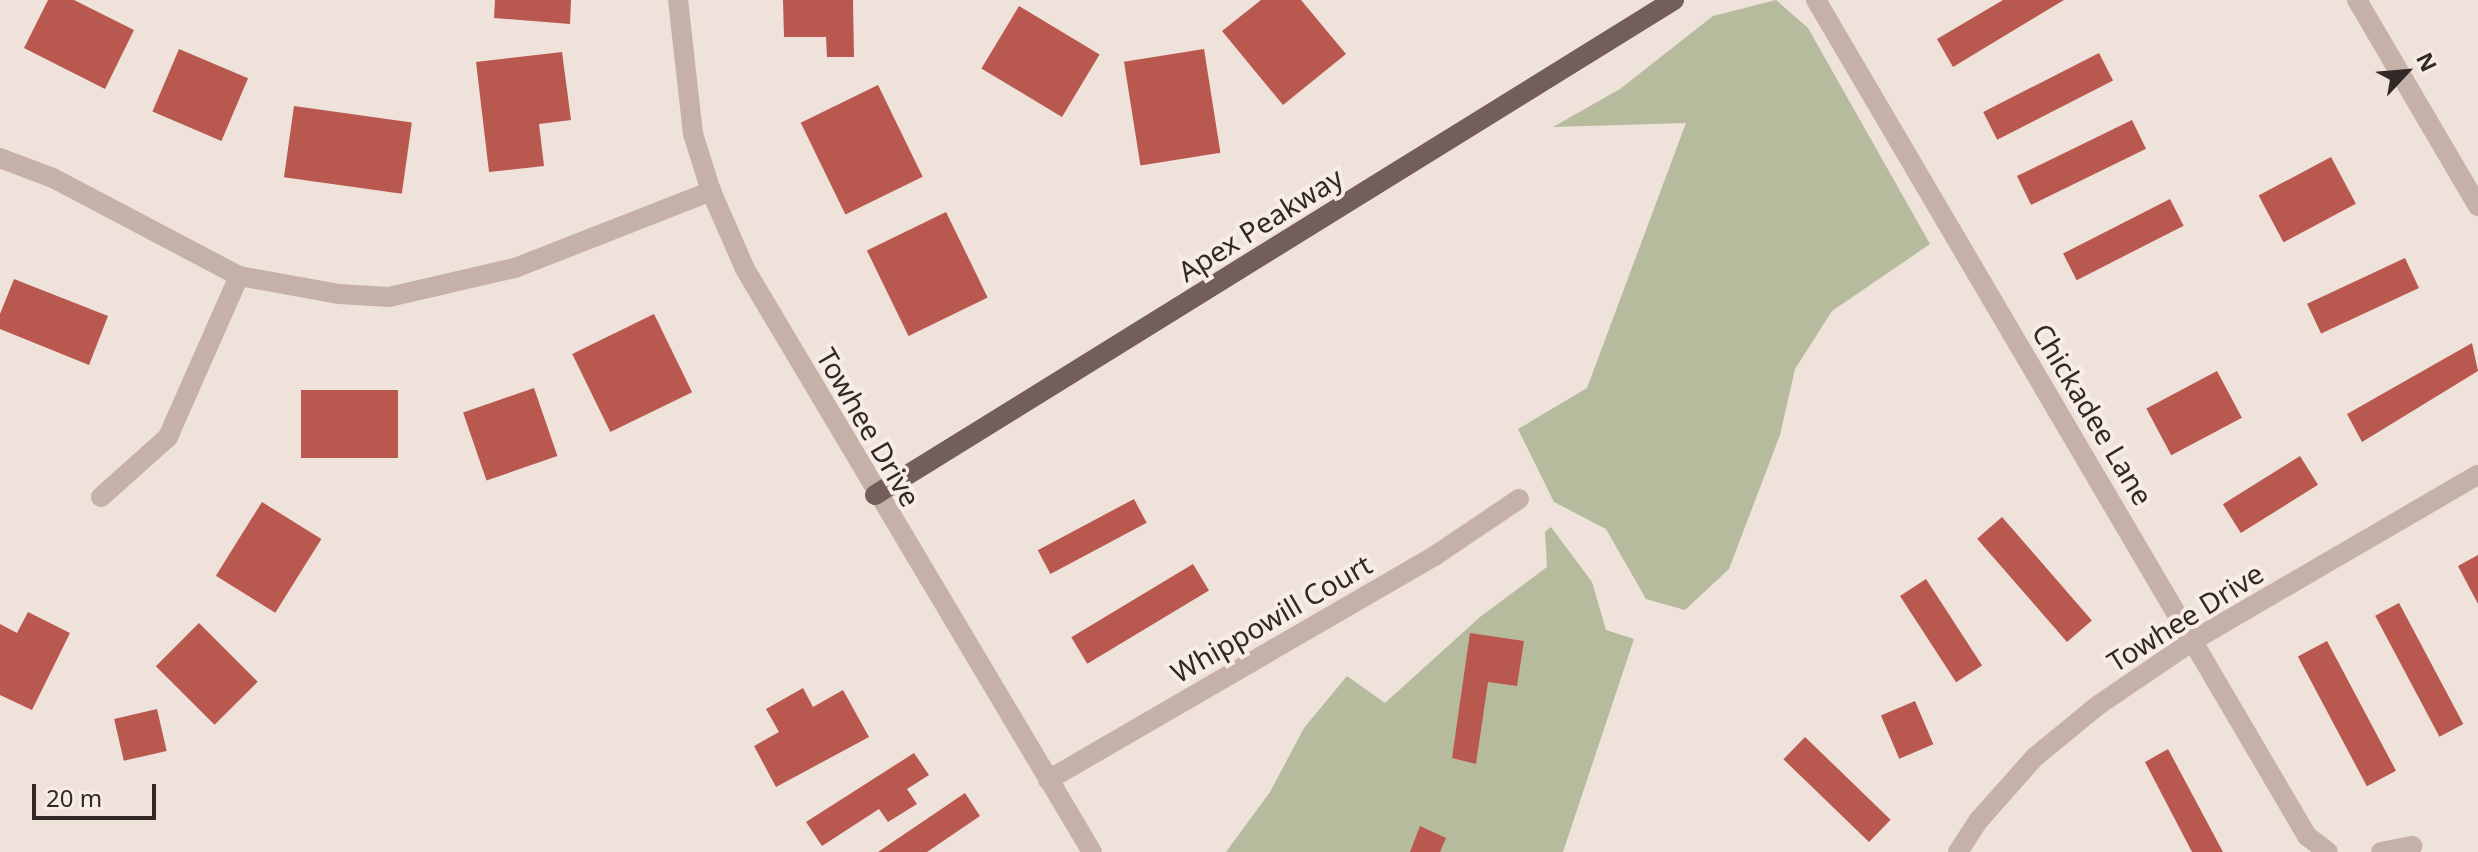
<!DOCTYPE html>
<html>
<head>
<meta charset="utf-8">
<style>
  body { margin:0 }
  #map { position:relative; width:2478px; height:852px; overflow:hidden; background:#eee2da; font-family:"Noto Sans",sans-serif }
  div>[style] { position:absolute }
  .green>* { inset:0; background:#b5bb9c }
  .building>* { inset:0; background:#b9584e; transform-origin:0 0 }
  .minor>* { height:20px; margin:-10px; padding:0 10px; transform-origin:10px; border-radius:10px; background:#c5b1a8 }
  .major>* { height:20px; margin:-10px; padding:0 10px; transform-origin:10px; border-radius:10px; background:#735e5a }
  span { translate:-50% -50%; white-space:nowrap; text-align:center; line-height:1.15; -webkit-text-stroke:8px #f7ece6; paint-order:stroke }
  .street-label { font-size:28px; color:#322927 }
  .north { position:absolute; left:2366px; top:32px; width:80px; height:80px; -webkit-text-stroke:6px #f7ece6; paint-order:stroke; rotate:64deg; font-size:22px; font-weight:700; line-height:32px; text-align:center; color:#322927 }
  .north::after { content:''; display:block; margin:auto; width:28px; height:36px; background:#322927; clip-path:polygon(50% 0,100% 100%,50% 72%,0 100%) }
  .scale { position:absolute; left:32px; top:784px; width:124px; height:36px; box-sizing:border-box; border:4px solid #322927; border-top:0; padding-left:10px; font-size:24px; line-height:28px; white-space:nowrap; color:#322927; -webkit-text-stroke:6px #f7ece6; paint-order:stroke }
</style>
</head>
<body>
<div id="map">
  <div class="green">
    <div style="clip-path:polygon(1776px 0,1808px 28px,1930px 244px,1832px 311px,1795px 369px,1780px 435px,1729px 569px,1685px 610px,1646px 599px,1606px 529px,1554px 502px,1518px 429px,1587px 388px,1686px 123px,1553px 127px,1620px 89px,1713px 16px)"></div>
    <div style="clip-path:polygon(1551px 527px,1592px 582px,1606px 630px,1634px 639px,1563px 852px,1226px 852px,1270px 792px,1304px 728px,1347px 676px,1385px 703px,1480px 617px,1547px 567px,1545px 532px)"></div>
  </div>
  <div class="building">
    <div style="clip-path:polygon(48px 0,74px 0,134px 30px,105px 89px,24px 48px)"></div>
    <div style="clip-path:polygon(495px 0,571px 0,570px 24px,494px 18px)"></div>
    <div style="clip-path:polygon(783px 0,853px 0,854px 57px,827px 57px,826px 37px,784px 37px)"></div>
    <div style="clip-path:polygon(1261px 0,1301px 0,1346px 54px,1283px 105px,1222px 31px)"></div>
    <div style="clip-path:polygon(2003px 0,2064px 0,1953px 67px,1937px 39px)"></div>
    <div style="left:1019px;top:6px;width:94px;height:73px;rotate:31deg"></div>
    <div style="left:179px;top:49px;width:75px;height:68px;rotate:23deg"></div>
    <div style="left:1204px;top:49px;width:105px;height:81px;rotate:81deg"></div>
    <div style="clip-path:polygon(562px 52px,571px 120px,539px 124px,544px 166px,489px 172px,476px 62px)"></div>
    <div style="left:2099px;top:53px;width:31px;height:130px;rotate:63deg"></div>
    <div style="left:878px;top:85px;width:102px;height:86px;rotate:64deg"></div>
    <div style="left:294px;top:106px;width:119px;height:72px;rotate:8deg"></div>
    <div style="left:2132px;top:120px;width:32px;height:128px;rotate:64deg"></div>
    <div style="left:2331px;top:157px;width:53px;height:82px;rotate:62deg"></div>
    <div style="left:2170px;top:199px;width:30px;height:120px;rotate:63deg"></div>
    <div style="left:946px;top:212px;width:95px;height:88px;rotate:64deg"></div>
    <div style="left:2405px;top:258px;width:33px;height:108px;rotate:65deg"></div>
    <div style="clip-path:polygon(14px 279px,108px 316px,89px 365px,0 329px,0 314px)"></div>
    <div style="left:654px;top:314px;width:87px;height:91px;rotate:64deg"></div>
    <div style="clip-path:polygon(2472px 343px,2478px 371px,2362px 442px,2347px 414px)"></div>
    <div style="left:2217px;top:371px;width:53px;height:80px;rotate:62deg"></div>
    <div style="left:534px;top:388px;width:72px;height:75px;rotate:71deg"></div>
    <div style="left:301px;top:390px;width:97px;height:68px"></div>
    <div style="left:2300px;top:456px;width:34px;height:91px;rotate:58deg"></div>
    <div style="left:1134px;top:499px;width:27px;height:109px;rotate:62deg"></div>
    <div style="left:262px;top:502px;width:70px;height:87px;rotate:32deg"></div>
    <div style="left:2002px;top:517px;width:137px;height:33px;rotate:49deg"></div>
    <div style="clip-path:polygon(2478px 555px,2478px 604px,2458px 566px)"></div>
    <div style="left:1193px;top:564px;width:31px;height:142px;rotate:59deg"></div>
    <div style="left:1926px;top:579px;width:103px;height:31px;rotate:57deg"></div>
    <div style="left:2399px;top:603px;width:137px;height:27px;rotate:62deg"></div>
    <div style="clip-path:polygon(28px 612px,70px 633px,32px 710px,0 695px,0 624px,17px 633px)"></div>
    <div style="left:199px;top:623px;width:83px;height:61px;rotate:45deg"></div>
    <div style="clip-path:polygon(1470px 633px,1524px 641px,1517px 686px,1488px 682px,1476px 764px,1452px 758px)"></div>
    <div style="left:2327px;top:641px;width:147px;height:33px;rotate:62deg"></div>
    <div style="clip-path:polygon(803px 688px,813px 707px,843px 690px,869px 737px,776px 787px,754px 746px,779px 732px,766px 709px)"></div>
    <div style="left:1915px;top:701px;width:47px;height:37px;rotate:67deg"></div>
    <div style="left:157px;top:709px;width:43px;height:44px;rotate:77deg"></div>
    <div style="left:1805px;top:737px;width:119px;height:31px;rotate:44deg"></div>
    <div style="clip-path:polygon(2168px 749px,2223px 852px,2192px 852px,2145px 762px)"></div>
    <div style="clip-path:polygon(914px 753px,929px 775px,907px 789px,917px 804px,888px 822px,879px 809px,822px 846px,806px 822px)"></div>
    <div style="clip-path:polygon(965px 793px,980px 816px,927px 852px,878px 852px)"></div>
    <div style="clip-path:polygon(1420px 826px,1446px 838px,1440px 852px,1410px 852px)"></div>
  </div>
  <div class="minor">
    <div style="left:678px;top:0;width:135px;rotate:83.6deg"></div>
    <div style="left:693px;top:134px;width:60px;rotate:72.5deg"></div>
    <div style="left:711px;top:191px;width:85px;rotate:66.4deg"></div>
    <div style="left:745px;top:269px;width:678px;rotate:59.24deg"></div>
    <div style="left:1816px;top:0;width:970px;rotate:59.57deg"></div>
    <div style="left:2307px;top:836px;width:26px;rotate:37deg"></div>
    <div style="left:2357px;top:0;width:239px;rotate:59.6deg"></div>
    <div style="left:0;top:158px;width:57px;rotate:20.7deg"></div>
    <div style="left:53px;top:178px;width:210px;rotate:27.8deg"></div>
    <div style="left:239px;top:276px;width:102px;rotate:10.2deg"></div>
    <div style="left:339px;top:294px;width:50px;rotate:3.4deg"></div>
    <div style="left:389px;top:297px;width:129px;rotate:-13deg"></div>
    <div style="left:515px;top:268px;width:211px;rotate:-21.4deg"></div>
    <div style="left:101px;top:497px;width:90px;rotate:-41.8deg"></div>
    <div style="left:168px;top:437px;width:176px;rotate:-66.2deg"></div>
    <div style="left:1048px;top:780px;width:449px;rotate:-30.1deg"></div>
    <div style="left:1436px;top:555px;width:100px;rotate:-34deg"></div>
    <div style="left:1958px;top:852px;width:38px;rotate:-57deg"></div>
    <div style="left:1979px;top:820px;width:84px;rotate:-48.4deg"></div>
    <div style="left:2035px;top:757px;width:80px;rotate:-39.4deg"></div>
    <div style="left:2097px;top:706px;width:117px;rotate:-34.2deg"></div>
    <div style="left:2194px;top:640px;width:328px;rotate:-30.2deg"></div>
    <div style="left:2381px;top:852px;width:32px;rotate:-11deg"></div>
  </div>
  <div class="major">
    <div style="left:875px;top:495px;width:940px;rotate:-31.78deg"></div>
  </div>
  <div class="street-label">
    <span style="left:1260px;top:224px;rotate:-32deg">Apex Peakway</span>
    <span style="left:2093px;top:414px;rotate:59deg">Chickadee Lane</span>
    <span style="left:869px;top:427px;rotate:60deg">Towhee Drive</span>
    <span style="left:2185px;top:617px;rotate:-32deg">Towhee Drive</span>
    <span style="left:1271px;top:618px;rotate:-30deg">Whippowill Court</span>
  </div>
  <div class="north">N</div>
  <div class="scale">20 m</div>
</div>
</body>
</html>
